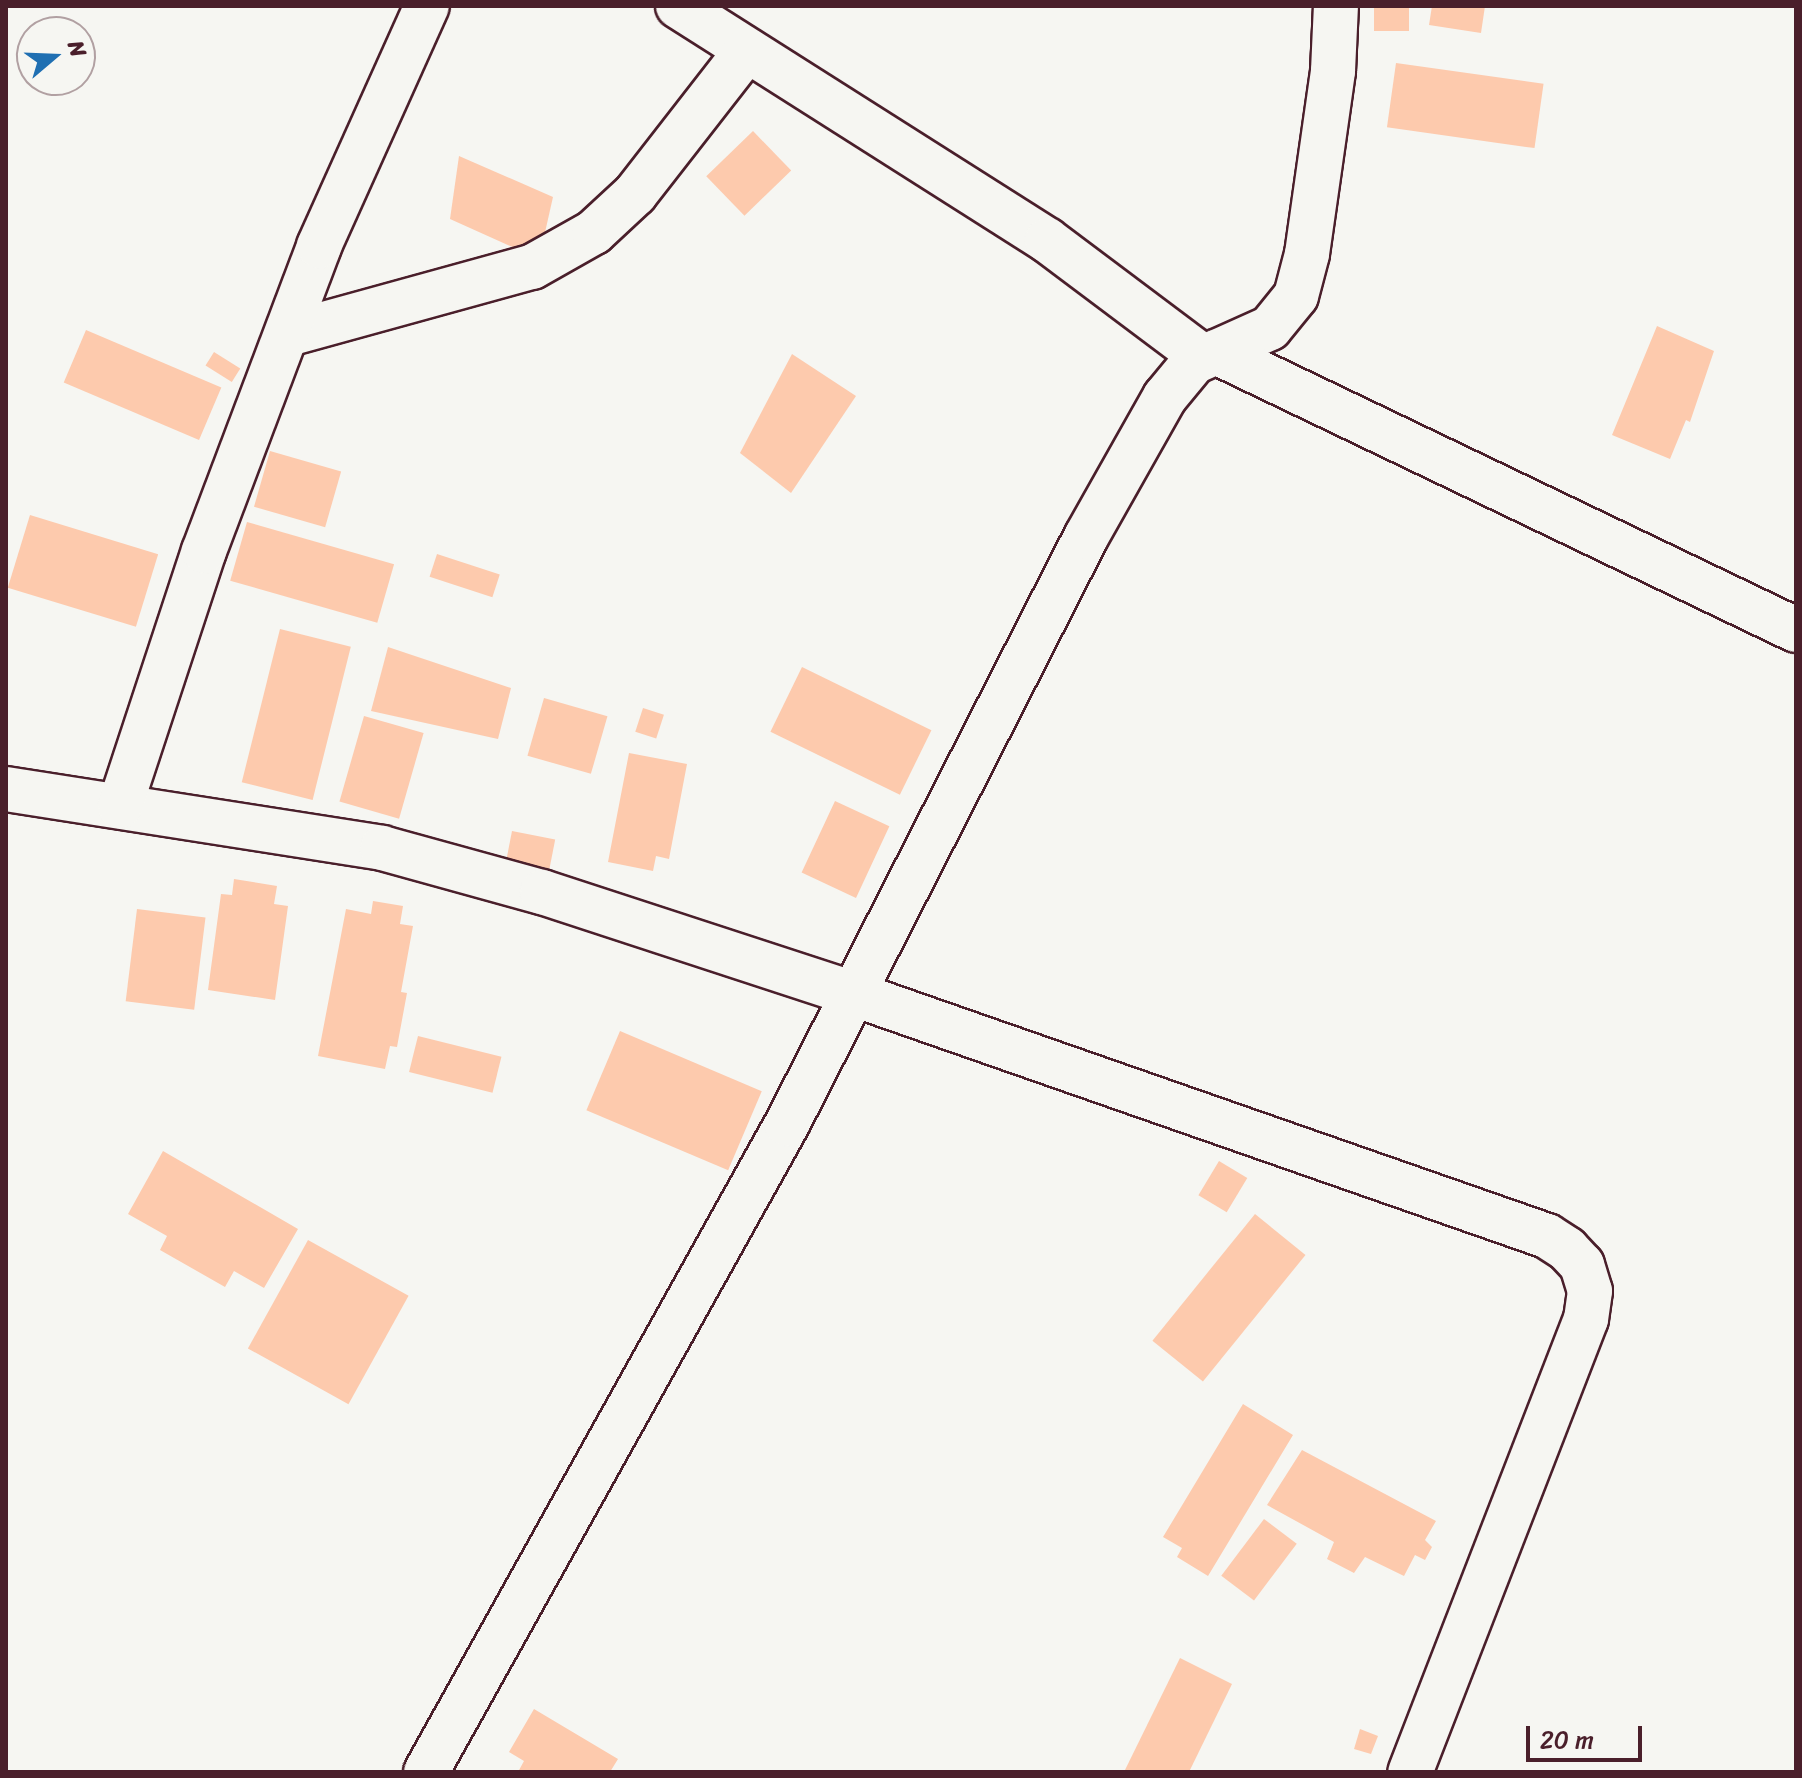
<!DOCTYPE html>
<html>
<head>
<meta charset="utf-8">
<style>
  body { margin:0 }
  #map { position:relative; width:1802px; height:1778px; overflow:hidden; background:#f6f6f2; font-family:Sriracha,sans-serif }
  div>[style] { position:absolute }
  .building>* { inset:0; background:#fdcaad; transform-origin:0 0 }
  .roads { filter:drop-shadow(2px 0 #4a1f2b) drop-shadow(-2px 0 #4a1f2b) drop-shadow(0 2px #4a1f2b) drop-shadow(0 -2px #4a1f2b) }
  .minor>* { height:44px; margin:-22px; padding:0 22px; transform-origin:22px; border-radius:22px; background:#f6f6f2 }
  span { translate:-50% -50%; white-space:nowrap; text-align:center; line-height:1.15; -webkit-text-stroke:6px #f6f6f2; paint-order:stroke }
  .frame { position:absolute; inset:0; border:8px solid #4a1f2b; pointer-events:none }
  .north { position:absolute; left:16px; top:16px; width:80px; height:80px; box-sizing:border-box; background:#f6f6f2; border:2px solid #b1a0a2; border-radius:50%; rotate:71deg; font-size:22px; font-weight:700; line-height:32px; text-align:center; color:#4a1f2b }
  .north::after { content:''; display:block; margin:auto; width:28px; height:36px; background:#1f6fb2; clip-path:polygon(50% 0,100% 100%,50% 72%,0 100%) }
  .scale { position:absolute; left:1526px; top:1726px; width:116px; height:36px; box-sizing:border-box; border:4px solid #4a1f2b; border-top:0; padding-left:10px; font-size:24px; line-height:28px; white-space:nowrap; color:#4a1f2b; -webkit-text-stroke:6px #f6f6f2; paint-order:stroke }
</style>
</head>
<body>
<div id="map">
  <div class="building">
    <div style="left:1374px;top:6px;width:35px;height:25px"></div>
    <div style="clip-path:polygon(1432px 6px,1485px 6px,1481px 33px,1429px 25px)"></div>
    <div style="left:1396px;top:63px;width:149px;height:65px;rotate:8deg"></div>
    <div style="left:753px;top:131px;width:55px;height:65px;rotate:46deg"></div>
    <div style="clip-path:polygon(459px 156px,553px 197px,539px 259px,450px 219px)"></div>
    <div style="clip-path:polygon(1657px 326px,1714px 351px,1690px 422px,1686px 420px,1670px 459px,1612px 435px)"></div>
    <div style="left:86px;top:330px;width:147px;height:57px;rotate:23deg"></div>
    <div style="left:214px;top:352px;width:31px;height:16px;rotate:32deg"></div>
    <div style="clip-path:polygon(792px 354px,856px 396px,791px 493px,740px 453px)"></div>
    <div style="left:270px;top:451px;width:74px;height:58px;rotate:16deg"></div>
    <div style="left:30px;top:515px;width:134px;height:76px;rotate:17deg"></div>
    <div style="left:247px;top:522px;width:153px;height:61px;rotate:16deg"></div>
    <div style="left:437px;top:554px;width:66px;height:24px;rotate:18deg"></div>
    <div style="left:280px;top:629px;width:73px;height:158px;rotate:14deg"></div>
    <div style="clip-path:polygon(388px 647px,511px 688px,498px 739px,371px 711px)"></div>
    <div style="left:802px;top:667px;width:144px;height:72px;rotate:26deg"></div>
    <div style="left:544px;top:698px;width:66px;height:60px;rotate:16deg"></div>
    <div style="left:643px;top:708px;width:22px;height:25px;rotate:18deg"></div>
    <div style="left:364px;top:716px;width:62px;height:89px;rotate:16deg"></div>
    <div style="clip-path:polygon(629px 753px,687px 764px,669px 859px,656px 856px,653px 871px,608px 862px)"></div>
    <div style="left:835px;top:801px;width:60px;height:79px;rotate:25deg"></div>
    <div style="left:512px;top:831px;width:44px;height:30px;rotate:11deg"></div>
    <div style="clip-path:polygon(234px 879px,277px 886px,274px 904px,288px 906px,275px 1000px,208px 990px,221px 894px,232px 895px)"></div>
    <div style="clip-path:polygon(373px 901px,403px 906px,400px 924px,413px 926px,401px 992px,407px 993px,397px 1047px,390px 1046px,385px 1069px,318px 1056px,346px 909px,371px 914px)"></div>
    <div style="left:137px;top:909px;width:69px;height:93px;rotate:7deg"></div>
    <div style="left:620px;top:1031px;width:154px;height:86px;rotate:23deg"></div>
    <div style="left:418px;top:1036px;width:86px;height:37px;rotate:14deg"></div>
    <div style="clip-path:polygon(163px 1151px,298px 1229px,264px 1288px,234px 1271px,225px 1287px,160px 1250px,167px 1236px,128px 1214px)"></div>
    <div style="left:1219px;top:1161px;width:33px;height:40px;rotate:31deg"></div>
    <div style="left:1255px;top:1214px;width:65px;height:163px;rotate:39deg"></div>
    <div style="left:308px;top:1240px;width:115px;height:124px;rotate:29deg"></div>
    <div style="clip-path:polygon(1243px 1404px,1293px 1435px,1208px 1576px,1177px 1557px,1182px 1548px,1163px 1537px)"></div>
    <div style="clip-path:polygon(1302px 1450px,1436px 1521px,1425px 1540px,1432px 1547px,1425px 1560px,1415px 1555px,1404px 1576px,1365px 1557px,1354px 1573px,1327px 1559px,1334px 1542px,1267px 1505px)"></div>
    <div style="left:1264px;top:1519px;width:41px;height:71px;rotate:37deg"></div>
    <div style="clip-path:polygon(1180px 1658px,1232px 1684px,1189px 1772px,1124px 1772px)"></div>
    <div style="clip-path:polygon(534px 1709px,618px 1759px,610px 1772px,518px 1772px,524px 1761px,509px 1752px)"></div>
    <div style="clip-path:polygon(1360px 1729px,1378px 1736px,1371px 1754px,1354px 1749px)"></div>
  </div>
  <div class="roads">
    <div class="minor">
      <div style="left:678px;top:6px;width:437px;rotate:32.4deg"></div>
      <div style="left:1047px;top:240px;width:195px;rotate:36.9deg"></div>
      <div style="left:288px;top:334px;width:253px;rotate:-15.4deg"></div>
      <div style="left:532px;top:267px;width:71px;rotate:-29.4deg"></div>
      <div style="left:594px;top:232px;width:56px;rotate:-42.8deg"></div>
      <div style="left:635px;top:194px;width:182px;rotate:-52.1deg"></div>
      <div style="left:1216px;top:352px;width:643px;rotate:25.61deg"></div>
      <div style="left:6px;top:789px;width:381px;rotate:8.9deg"></div>
      <div style="left:382px;top:848px;width:166px;rotate:15.4deg"></div>
      <div style="left:542px;top:892px;width:328px;rotate:18.1deg"></div>
      <div style="left:854px;top:994px;width:734px;rotate:19.25deg"></div>
      <div style="left:1547px;top:1236px;width:24px;rotate:33deg"></div>
      <div style="left:1567px;top:1249px;width:22px;rotate:47deg"></div>
      <div style="left:1582px;top:1265px;width:27px;rotate:73deg"></div>
      <div style="left:1590px;top:1291px;width:28px;rotate:98deg"></div>
      <div style="left:1586px;top:1319px;width:486px;rotate:111.2deg"></div>
      <div style="left:120px;top:806px;width:268px;rotate:-71.8deg"></div>
      <div style="left:204px;top:551px;width:326px;rotate:-69.3deg"></div>
      <div style="left:319px;top:246px;width:263px;rotate:-65.8deg"></div>
      <div style="left:426px;top:1772px;width:742px;rotate:-60.88deg"></div>
      <div style="left:787px;top:1124px;width:659px;rotate:-63.01deg"></div>
      <div style="left:1086px;top:537px;width:161px;rotate:-60.6deg"></div>
      <div style="left:1165px;top:397px;width:45px;rotate:-50.4deg"></div>
      <div style="left:1194px;top:362px;width:83px;rotate:-24.1deg"></div>
      <div style="left:1270px;top:328px;width:41px;rotate:-50.9deg"></div>
      <div style="left:1296px;top:296px;width:43px;rotate:-75.3deg"></div>
      <div style="left:1307px;top:254px;width:185px;rotate:-81.9deg"></div>
      <div style="left:1333px;top:71px;width:65px;rotate:-87.4deg"></div>
    </div>
  </div>
  <div class="frame"></div>
  <div class="north">N</div>
  <div class="scale">20 m</div>
</div>
</body>
</html>
